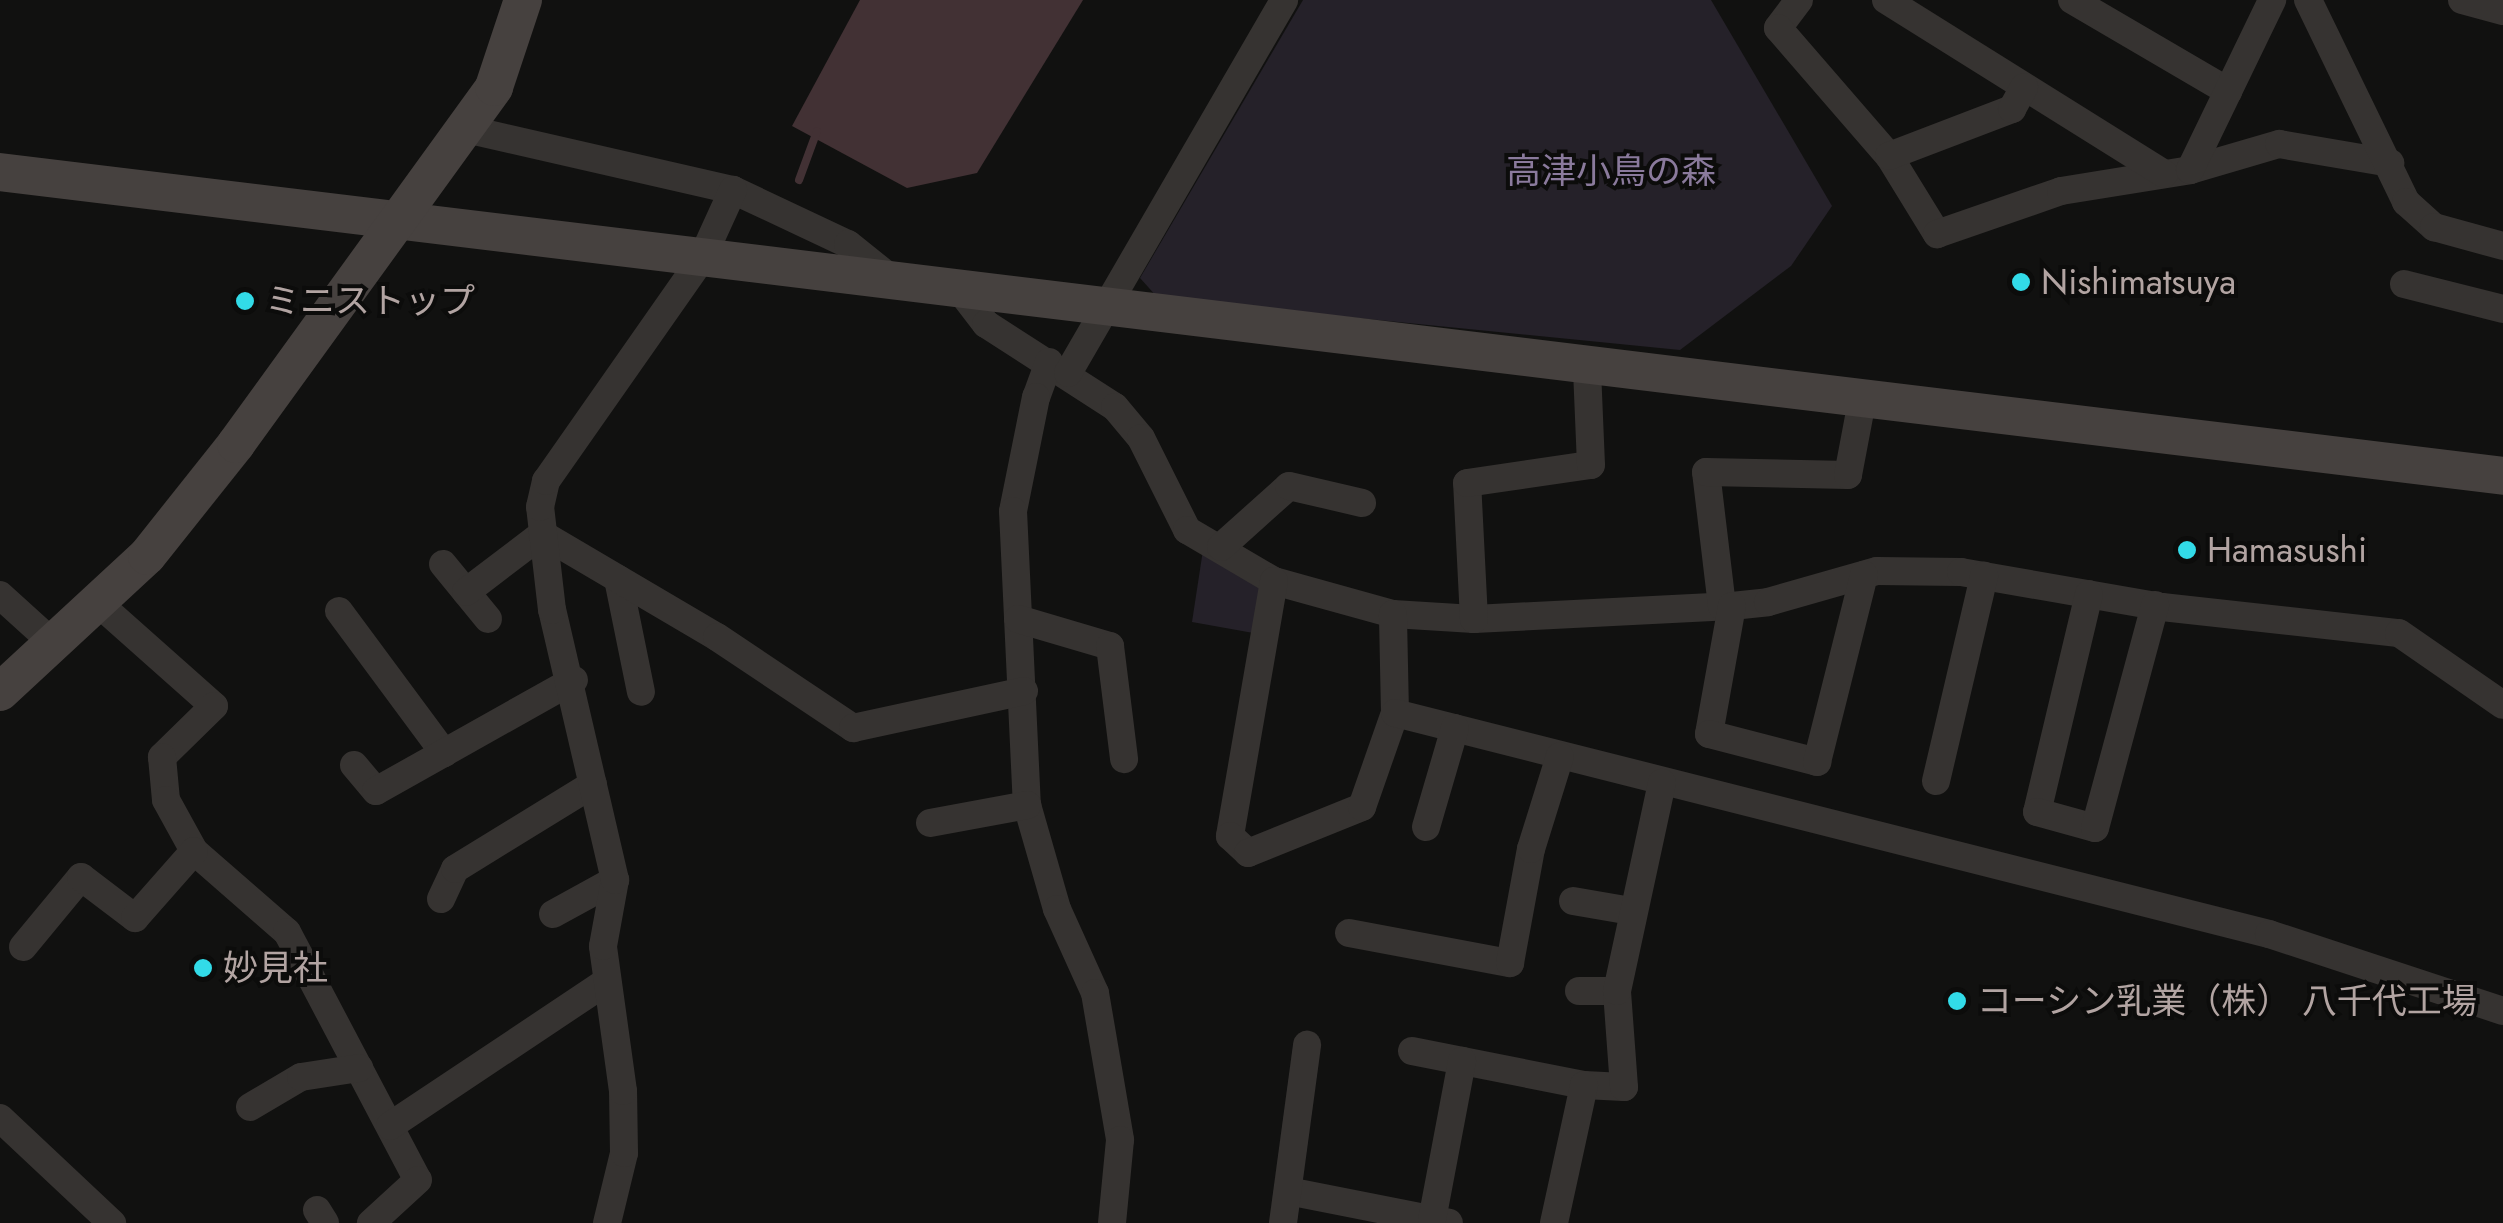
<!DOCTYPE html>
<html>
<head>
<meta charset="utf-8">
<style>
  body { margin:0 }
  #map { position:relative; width:2503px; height:1223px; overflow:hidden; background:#111110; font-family:Jost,"Noto Sans JP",sans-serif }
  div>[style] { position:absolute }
  .green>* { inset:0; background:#252129 }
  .water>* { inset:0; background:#423134 }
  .stream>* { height:8px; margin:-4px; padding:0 4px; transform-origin:4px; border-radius:4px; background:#423134 }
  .street>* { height:28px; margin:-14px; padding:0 14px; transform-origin:14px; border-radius:14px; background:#363331 }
  .secondary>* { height:38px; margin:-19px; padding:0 19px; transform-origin:19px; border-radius:19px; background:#46413f }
  .dots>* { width:28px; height:28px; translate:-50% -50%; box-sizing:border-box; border:5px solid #0c0c0b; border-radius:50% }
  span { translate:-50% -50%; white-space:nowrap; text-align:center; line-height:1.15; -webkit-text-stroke:8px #0c0c0b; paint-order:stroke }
  .park-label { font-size:35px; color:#8a7a9c }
  .poi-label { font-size:35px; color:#b2a4a2 }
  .left { translate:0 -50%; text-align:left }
</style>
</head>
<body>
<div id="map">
  <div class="green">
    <div style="clip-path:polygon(1303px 0,1711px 0,1832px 206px,1791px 266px,1680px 350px,1158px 298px,1140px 278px)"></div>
    <div style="clip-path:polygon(1203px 550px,1269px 582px,1259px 634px,1192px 622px)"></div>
  </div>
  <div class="water">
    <div style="clip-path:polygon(860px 0,1083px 0,977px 173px,907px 188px,792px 126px)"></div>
  </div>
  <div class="stream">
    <div style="left:799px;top:180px;width:52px;rotate:-69.8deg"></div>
  </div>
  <div class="street">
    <div style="left:1799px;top:0;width:35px;rotate:127deg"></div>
    <div style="left:1778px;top:28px;width:169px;rotate:49.1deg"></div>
    <div style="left:1889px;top:156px;width:92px;rotate:58.4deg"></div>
    <div style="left:1937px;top:234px;width:131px;rotate:-19.1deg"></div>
    <div style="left:2061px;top:191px;width:131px;rotate:-9.2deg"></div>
    <div style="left:2190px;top:170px;width:93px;rotate:-16.3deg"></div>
    <div style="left:2279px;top:144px;width:113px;rotate:9.7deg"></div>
    <div style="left:1886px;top:0;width:328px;rotate:32deg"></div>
    <div style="left:2072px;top:0;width:181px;rotate:30.3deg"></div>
    <div style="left:2308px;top:0;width:225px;rotate:64.1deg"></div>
    <div style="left:2406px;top:202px;width:38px;rotate:42deg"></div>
    <div style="left:2434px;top:227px;width:72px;rotate:15.4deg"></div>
    <div style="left:2462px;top:0;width:42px;rotate:15deg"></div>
    <div style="left:466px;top:129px;width:274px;rotate:12.9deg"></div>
    <div style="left:733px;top:190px;width:127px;rotate:25.2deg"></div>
    <div style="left:848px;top:244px;width:58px;rotate:38.7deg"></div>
    <div style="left:1889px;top:156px;width:132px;rotate:-20.9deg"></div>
    <div style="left:2012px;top:109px;width:25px;rotate:-61deg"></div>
    <div style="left:2190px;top:170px;width:189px;rotate:-64.2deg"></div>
    <div style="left:2404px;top:284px;width:102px;rotate:14.2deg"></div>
    <div style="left:959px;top:289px;width:44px;rotate:52.4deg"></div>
    <div style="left:986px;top:324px;width:153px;rotate:32.8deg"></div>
    <div style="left:1115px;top:407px;width:40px;rotate:50deg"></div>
    <div style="left:1141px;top:438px;width:103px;rotate:63.4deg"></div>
    <div style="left:1187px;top:530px;width:101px;rotate:30.4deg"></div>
    <div style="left:1274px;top:581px;width:123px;rotate:15.5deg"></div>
    <div style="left:1393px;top:614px;width:81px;rotate:3.5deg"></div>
    <div style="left:1474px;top:619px;width:258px;rotate:-2.9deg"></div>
    <div style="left:1732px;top:606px;width:36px;rotate:-6deg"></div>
    <div style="left:1768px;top:602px;width:113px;rotate:-15.9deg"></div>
    <div style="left:1877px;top:571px;width:84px;rotate:0.7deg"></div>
    <div style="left:1961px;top:572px;width:204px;rotate:9.9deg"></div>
    <div style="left:2162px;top:607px;width:238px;rotate:6.3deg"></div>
    <div style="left:2399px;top:633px;width:126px;rotate:34.7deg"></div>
    <div style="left:1049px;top:362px;width:37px;rotate:110deg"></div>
    <div style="left:1036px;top:397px;width:116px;rotate:101.4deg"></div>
    <div style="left:1013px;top:511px;width:294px;rotate:87.3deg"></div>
    <div style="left:1027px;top:805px;width:108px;rotate:73.9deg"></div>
    <div style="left:1057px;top:909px;width:92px;rotate:65.7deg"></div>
    <div style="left:1095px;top:993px;width:149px;rotate:80.3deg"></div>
    <div style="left:1120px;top:1140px;width:83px;rotate:95.5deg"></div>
    <div style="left:1068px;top:373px;width:431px;rotate:-59.9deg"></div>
    <div style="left:1221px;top:547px;width:91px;rotate:-41.9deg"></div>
    <div style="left:1289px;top:486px;width:75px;rotate:13.1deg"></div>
    <div style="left:443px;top:564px;width:71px;rotate:50.7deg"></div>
    <div style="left:618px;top:579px;width:115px;rotate:78.5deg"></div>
    <div style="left:1274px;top:581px;width:259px;rotate:99.8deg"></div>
    <div style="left:1230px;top:836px;width:25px;rotate:43deg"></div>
    <div style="left:1248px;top:853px;width:123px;rotate:-22deg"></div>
    <div style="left:1362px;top:807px;width:100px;rotate:-70.7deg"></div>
    <div style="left:1395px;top:713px;width:99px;rotate:-91.2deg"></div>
    <div style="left:466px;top:592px;width:96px;rotate:-37.3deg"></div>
    <div style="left:542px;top:534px;width:203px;rotate:30.5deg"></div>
    <div style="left:717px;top:637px;width:164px;rotate:33.8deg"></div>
    <div style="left:853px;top:728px;width:175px;rotate:-12.2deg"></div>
    <div style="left:2089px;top:594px;width:224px;rotate:103.4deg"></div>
    <div style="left:2037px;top:812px;width:60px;rotate:15.4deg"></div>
    <div style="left:2095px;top:828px;width:231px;rotate:-74.9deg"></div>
    <div style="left:0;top:595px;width:73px;rotate:42.2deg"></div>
    <div style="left:98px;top:603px;width:155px;rotate:41.6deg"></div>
    <div style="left:214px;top:706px;width:73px;rotate:135.6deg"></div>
    <div style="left:162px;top:757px;width:43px;rotate:84.7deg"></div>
    <div style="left:166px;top:800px;width:58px;rotate:61.2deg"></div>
    <div style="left:194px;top:851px;width:123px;rotate:41.1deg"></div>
    <div style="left:287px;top:932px;width:280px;rotate:62.2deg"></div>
    <div style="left:418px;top:1180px;width:64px;rotate:137.5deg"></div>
    <div style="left:1722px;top:606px;width:135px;rotate:-96.8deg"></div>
    <div style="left:1706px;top:472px;width:142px;rotate:1.2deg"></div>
    <div style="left:1848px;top:475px;width:75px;rotate:-79.3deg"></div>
    <div style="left:1732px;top:606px;width:130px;rotate:100.2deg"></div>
    <div style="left:1709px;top:734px;width:112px;rotate:14.5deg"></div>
    <div style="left:1817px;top:762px;width:193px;rotate:-75.9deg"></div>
    <div style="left:339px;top:611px;width:177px;rotate:53.5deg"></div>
    <div style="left:1018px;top:619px;width:96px;rotate:16.4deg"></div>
    <div style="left:1110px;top:646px;width:114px;rotate:82.9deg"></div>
    <div style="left:1474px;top:619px;width:136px;rotate:-92.9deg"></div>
    <div style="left:1467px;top:483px;width:125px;rotate:-8.3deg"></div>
    <div style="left:1591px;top:465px;width:97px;rotate:-92.4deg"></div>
    <div style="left:1395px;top:713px;width:902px;rotate:14.19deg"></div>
    <div style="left:2269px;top:934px;width:246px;rotate:18.2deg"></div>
    <div style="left:354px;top:765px;width:34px;rotate:50deg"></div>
    <div style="left:376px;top:791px;width:227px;rotate:-29.3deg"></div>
    <div style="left:1936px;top:781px;width:211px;rotate:-76.8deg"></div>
    <div style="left:930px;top:823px;width:99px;rotate:-10.5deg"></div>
    <div style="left:1426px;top:827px;width:103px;rotate:-73.7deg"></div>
    <div style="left:441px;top:899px;width:33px;rotate:-65deg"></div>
    <div style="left:455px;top:869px;width:162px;rotate:-31.6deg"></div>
    <div style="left:1573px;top:901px;width:59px;rotate:9.8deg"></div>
    <div style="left:553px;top:914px;width:71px;rotate:-28.7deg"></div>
    <div style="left:1349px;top:933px;width:164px;rotate:10.6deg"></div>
    <div style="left:1510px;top:963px;width:116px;rotate:-79.6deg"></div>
    <div style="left:1531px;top:849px;width:97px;rotate:-72.7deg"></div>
    <div style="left:23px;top:947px;width:91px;rotate:-50.4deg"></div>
    <div style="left:81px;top:877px;width:68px;rotate:37.2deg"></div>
    <div style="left:135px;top:918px;width:89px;rotate:-48.6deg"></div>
    <div style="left:1579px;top:991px;width:38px"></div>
    <div style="left:1412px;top:1051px;width:175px;rotate:11.2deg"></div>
    <div style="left:1584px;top:1085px;width:40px;rotate:2.9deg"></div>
    <div style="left:1624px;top:1087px;width:96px;rotate:-94.2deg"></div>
    <div style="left:1617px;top:991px;width:213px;rotate:-77.8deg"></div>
    <div style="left:250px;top:1107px;width:59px;rotate:-30.5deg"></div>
    <div style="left:301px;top:1077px;width:59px;rotate:-8.8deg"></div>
    <div style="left:0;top:1118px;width:154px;rotate:43.2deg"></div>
    <div style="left:390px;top:1126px;width:260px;rotate:-33.7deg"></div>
    <div style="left:1288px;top:1191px;width:164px;rotate:11.2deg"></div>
    <div style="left:317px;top:1210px;width:15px;rotate:58deg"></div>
    <div style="left:1432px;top:1220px;width:162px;rotate:-79.3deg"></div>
    <div style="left:607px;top:1223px;width:72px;rotate:-76.3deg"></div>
    <div style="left:624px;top:1153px;width:62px;rotate:-90.9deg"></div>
    <div style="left:623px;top:1091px;width:146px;rotate:-97.9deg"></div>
    <div style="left:603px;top:946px;width:67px;rotate:-79.7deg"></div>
    <div style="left:615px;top:880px;width:277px;rotate:-103.1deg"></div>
    <div style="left:552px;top:610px;width:104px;rotate:-96.6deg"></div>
    <div style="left:540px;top:507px;width:27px;rotate:-77deg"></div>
    <div style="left:546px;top:481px;width:272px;rotate:-55deg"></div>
    <div style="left:702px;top:258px;width:75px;rotate:-65.5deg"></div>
    <div style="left:1283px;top:1223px;width:180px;rotate:-82.3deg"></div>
    <div style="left:1554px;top:1223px;width:141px;rotate:-77.7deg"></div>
  </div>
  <div class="secondary">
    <div style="left:0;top:172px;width:2521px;rotate:6.92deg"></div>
    <div style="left:0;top:692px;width:200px;rotate:-42.8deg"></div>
    <div style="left:147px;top:556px;width:143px;rotate:-51.5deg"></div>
    <div style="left:236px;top:444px;width:440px;rotate:-54.1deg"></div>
    <div style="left:494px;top:87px;width:92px;rotate:-71.6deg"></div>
  </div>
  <div class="dots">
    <div style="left:2021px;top:282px;background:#32dbe8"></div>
    <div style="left:245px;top:301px;background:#32dbe8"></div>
    <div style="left:2187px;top:550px;background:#32dbe8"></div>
    <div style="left:203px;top:968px;background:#32dbe8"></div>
    <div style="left:1957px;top:1001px;background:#32dbe8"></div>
  </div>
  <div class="park-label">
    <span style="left:1611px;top:171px">高津小鳥の森</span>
  </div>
  <div class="poi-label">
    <span class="left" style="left:2041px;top:282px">Nishimatsuya</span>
    <span class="left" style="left:265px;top:301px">ミニストップ</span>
    <span class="left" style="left:2207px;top:550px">Hamasushi</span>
    <span class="left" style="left:223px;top:968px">妙見社</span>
    <span class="left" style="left:1977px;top:1001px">コーシン乳業（株） 八千代工場</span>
  </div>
</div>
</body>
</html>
